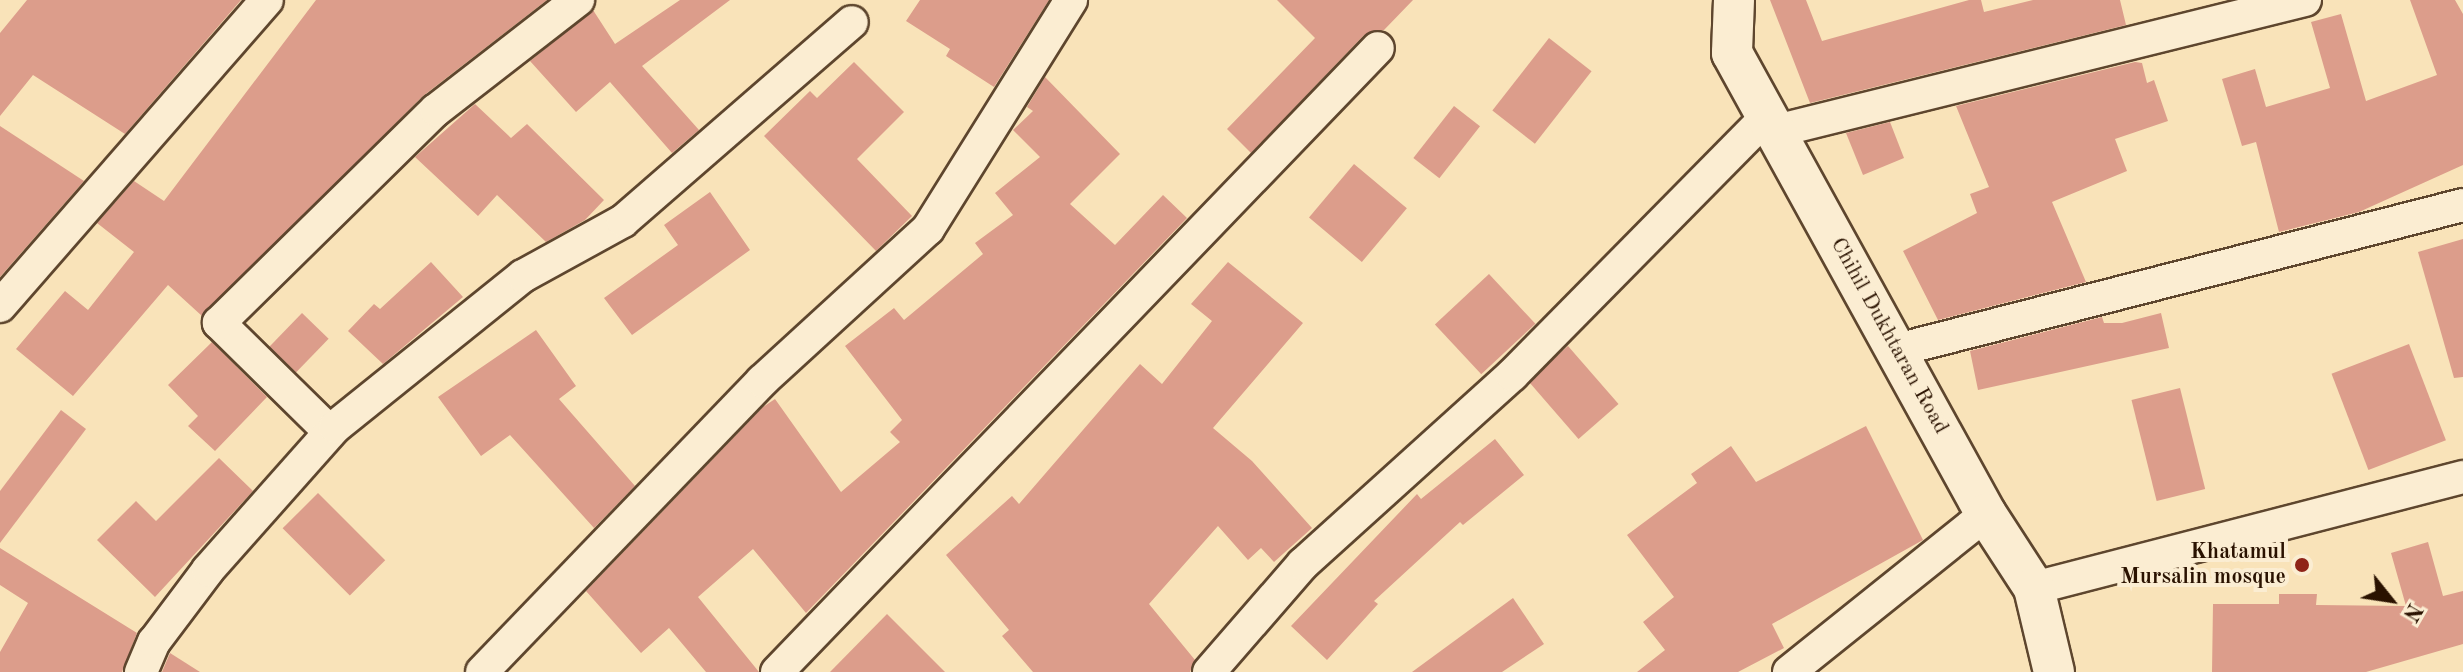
<!DOCTYPE html>
<html>
<head>
<meta charset="utf-8">
<style>
  body { margin:0 }
  #map { position:relative; width:2463px; height:672px; overflow:hidden; background:#f9e3b9; font-family:"Old Standard TT",serif }
  div>[style] { position:absolute }
  .building>* { inset:0; background:#dc9d8b; transform-origin:0 0 }
  .roads { filter:drop-shadow(2px 0 #5e462e) drop-shadow(-2px 0 #5e462e) drop-shadow(0 2px #5e462e) drop-shadow(0 -2px #5e462e) }
  .minor>* { height:32px; margin:-16px; padding:0 16px; transform-origin:16px; border-radius:16px; background:#fbedd2 }
  .tertiary>* { height:40px; margin:-20px; padding:0 20px; transform-origin:20px; border-radius:20px; background:#fbedd2 }
  .dots>* { width:22px; height:22px; translate:-50% -50%; box-sizing:border-box; border:4px solid #fbedd2; border-radius:50% }
  span { translate:-50% -50%; white-space:nowrap; text-align:center; line-height:1.15; -webkit-text-stroke:8px #fbedd2; paint-order:stroke }
  .street-label { font-size:22px; color:#2a1200 }
  .poi-label { font-size:22px; color:#2a1200; font-weight:700 }
  .right { translate:-100% -50%; text-align:right }
  .north { position:absolute; left:2351px; top:560px; width:80px; height:80px; -webkit-text-stroke:6px #fbedd2; paint-order:stroke; rotate:120deg; font-size:22px; font-weight:700; line-height:32px; text-align:center; color:#2a1200 }
  .north::after { content:''; display:block; margin:auto; width:28px; height:36px; background:#2a1200; clip-path:polygon(50% 0,100% 100%,50% 72%,0 100%) }
</style>
</head>
<body>
<div id="map">
  <div class="building">
    <div style="clip-path:polygon(27px 0,241px 0,125px 134px,33px 75px,0 116px,0 33px)"></div>
    <div style="clip-path:polygon(316px 0,547px 0,423px 96px,202px 316px,168px 285px,73px 396px,16px 349px,65px 291px,88px 310px,134px 252px,97px 223px,134px 181px,164px 201px)"></div>
    <div style="clip-path:polygon(680px 0,730px 0,642px 66px,699px 130px,672px 153px,610px 82px,576px 112px,530px 61px,593px 10px,615px 44px)"></div>
    <div style="clip-path:polygon(920px 0,1049px 0,994px 87px,946px 56px,950px 49px,906px 21px)"></div>
    <div style="clip-path:polygon(1277px 0,1413px 0,1384px 30px,1364px 35px,1251px 153px,1227px 129px,1315px 38px)"></div>
    <div style="clip-path:polygon(1770px 0,1806px 0,1822px 41px,1969px 0,1981px 0,1984px 12px,2033px 0,2120px 0,2126px 25px,1810px 103px)"></div>
    <div style="clip-path:polygon(2410px 0,2455px 0,2463px 14px,2463px 165px,2359px 212px,2279px 232px,2256px 142px,2242px 146px,2222px 79px,2255px 69px,2266px 107px,2330px 88px,2311px 22px,2341px 14px,2366px 101px,2437px 75px)"></div>
    <div style="left:1549px;top:38px;width:54px;height:92px;rotate:38deg"></div>
    <div style="clip-path:polygon(854px 62px,904px 112px,857px 159px,912px 216px,876px 251px,764px 136px,810px 91px,817px 98px)"></div>
    <div style="clip-path:polygon(2135px 62px,2142px 63px,2147px 83px,2154px 80px,2168px 121px,2115px 139px,2127px 171px,2052px 202px,2086px 282px,1938px 320px,1903px 251px,1977px 213px,1970px 194px,1989px 187px,1956px 106px)"></div>
    <div style="clip-path:polygon(1045px 77px,1120px 154px,1070px 204px,1115px 245px,1163px 195px,1187px 218px,806px 613px,753px 549px,698px 597px,759px 672px,706px 672px,669px 628px,641px 653px,586px 591px,763px 407px,775px 399px,841px 492px,900px 442px,890px 432px,902px 420px,845px 346px,894px 308px,904px 320px,983px 254px,975px 243px,1013px 215px,995px 193px,1040px 157px,1013px 130px,1033px 111px,1027px 107px)"></div>
    <div style="clip-path:polygon(475px 104px,511px 138px,527px 124px,604px 200px,585px 220px,546px 242px,497px 195px,478px 216px,415px 157px)"></div>
    <div style="left:1454px;top:106px;width:33px;height:66px;rotate:38deg"></div>
    <div style="clip-path:polygon(1890px 122px,1904px 158px,1863px 175px,1846px 133px)"></div>
    <div style="clip-path:polygon(0 126px,84px 181px,0 277px)"></div>
    <div style="left:1354px;top:164px;width:69px;height:70px;rotate:40deg"></div>
    <div style="clip-path:polygon(710px 192px,750px 250px,632px 335px,604px 298px,678px 245px,664px 225px)"></div>
    <div style="clip-path:polygon(2463px 239px,2463px 377px,2454px 378px,2418px 252px)"></div>
    <div style="clip-path:polygon(431px 262px,463px 297px,383px 364px,348px 331px,374px 304px,380px 309px)"></div>
    <div style="clip-path:polygon(1228px 262px,1303px 323px,1213px 428px,1252px 461px,1312px 528px,1274px 562px,1261px 548px,1248px 560px,1218px 526px,1149px 604px,1195px 660px,1190px 672px,1033px 672px,1002px 636px,1009px 630px,946px 555px,1012px 496px,1019px 504px,1140px 364px,1162px 384px,1212px 321px,1191px 304px)"></div>
    <div style="left:1489px;top:274px;width:68px;height:74px;rotate:47deg"></div>
    <div style="left:302px;top:313px;width:37px;height:47px;rotate:44deg"></div>
    <div style="clip-path:polygon(2161px 313px,2169px 348px,1978px 390px,1970px 351px,2102px 317px,2104px 323px,2122px 323px)"></div>
    <div style="clip-path:polygon(536px 330px,576px 386px,559px 399px,635px 486px,594px 528px,510px 435px,481px 456px,438px 397px)"></div>
    <div style="clip-path:polygon(212px 342px,267px 397px,215px 451px,188px 426px,198px 416px,168px 385px)"></div>
    <div style="left:2409px;top:344px;width:103px;height:83px;rotate:69deg"></div>
    <div style="left:1568px;top:346px;width:77px;height:53px;rotate:49deg"></div>
    <div style="left:2180px;top:388px;width:104px;height:50px;rotate:76deg"></div>
    <div style="clip-path:polygon(61px 410px,86px 429px,0 543px,0 491px)"></div>
    <div style="clip-path:polygon(1866px 426px,1923px 540px,1772px 624px,1784px 648px,1738px 672px,1637px 672px,1665px 650px,1643px 622px,1674px 597px,1627px 535px,1697px 483px,1691px 474px,1731px 446px,1756px 482px)"></div>
    <div style="clip-path:polygon(1495px 439px,1524px 475px,1463px 525px,1460px 522px,1374px 601px,1378px 604px,1327px 660px,1291px 626px,1417px 494px,1421px 499px)"></div>
    <div style="clip-path:polygon(219px 458px,253px 491px,155px 597px,97px 540px,136px 501px,156px 521px)"></div>
    <div style="left:318px;top:493px;width:95px;height:50px;rotate:45deg"></div>
    <div style="clip-path:polygon(2428px 542px,2443px 596px,2463px 591px,2463px 644px,2366px 672px,2212px 672px,2213px 604px,2279px 604px,2279px 594px,2317px 594px,2316px 605px,2406px 606px,2391px 553px)"></div>
    <div style="clip-path:polygon(0 548px,137px 633px,122px 672px,0 672px,0 652px,28px 603px,0 585px)"></div>
    <div style="clip-path:polygon(1513px 598px,1544px 644px,1502px 672px,1412px 672px)"></div>
    <div style="clip-path:polygon(887px 614px,945px 672px,830px 672px)"></div>
    <div style="clip-path:polygon(170px 653px,200px 672px,162px 672px)"></div>
  </div>
  <div class="roads">
    <div class="minor">
      <div style="left:1776px;top:131px;width:545px;rotate:-13.91deg"></div>
      <div style="left:0;top:306px;width:406px;rotate:-48.9deg"></div>
      <div style="left:1897px;top:350px;width:584px;rotate:-14.37deg"></div>
      <div style="left:330px;top:432px;width:156px;rotate:-135.5deg"></div>
      <div style="left:219px;top:323px;width:304px;rotate:-44.5deg"></div>
      <div style="left:436px;top:110px;width:180px;rotate:-37.8deg"></div>
      <div style="left:2034px;top:588px;width:443px;rotate:-14.5deg"></div>
      <div style="left:141px;top:672px;width:33px;rotate:-67deg"></div>
      <div style="left:154px;top:642px;width:90px;rotate:-53.1deg"></div>
      <div style="left:208px;top:570px;width:191px;rotate:-48.4deg"></div>
      <div style="left:335px;top:427px;width:241px;rotate:-38.8deg"></div>
      <div style="left:523px;top:276px;width:114px;rotate:-28.8deg"></div>
      <div style="left:623px;top:221px;width:303px;rotate:-41deg"></div>
      <div style="left:482px;top:672px;width:404px;rotate:-46.1deg"></div>
      <div style="left:762px;top:381px;width:225px;rotate:-42.5deg"></div>
      <div style="left:928px;top:229px;width:270px;rotate:-58deg"></div>
      <div style="left:777px;top:672px;width:866px;rotate:-46.08deg"></div>
      <div style="left:1209px;top:672px;width:143px;rotate:-49deg"></div>
      <div style="left:1303px;top:564px;width:282px;rotate:-42.1deg"></div>
      <div style="left:1512px;top:375px;width:363px;rotate:-45.4deg"></div>
      <div style="left:1789px;top:672px;width:253px;rotate:-38.7deg"></div>
    </div>
    <div class="tertiary">
      <div style="left:1734px;top:0;width:53px;rotate:92.2deg"></div>
      <div style="left:1732px;top:53px;width:526px;rotate:61.15deg"></div>
      <div style="left:1986px;top:514px;width:88px;rotate:57deg"></div>
      <div style="left:2034px;top:588px;width:86px;rotate:76.6deg"></div>
    </div>
  </div>
  <div class="dots">
    <div style="left:2302px;top:565px;background:#8f2418"></div>
  </div>
  <div class="street-label">
    <span style="left:1889px;top:336px;rotate:61deg">Chihil Dukhtaran Road</span>
  </div>
  <div class="poi-label">
    <span class="right" style="left:2286px;top:565px">Khatamul<br>Mursalin mosque</span>
  </div>
  <div class="north">N</div>
</div>
</body>
</html>
